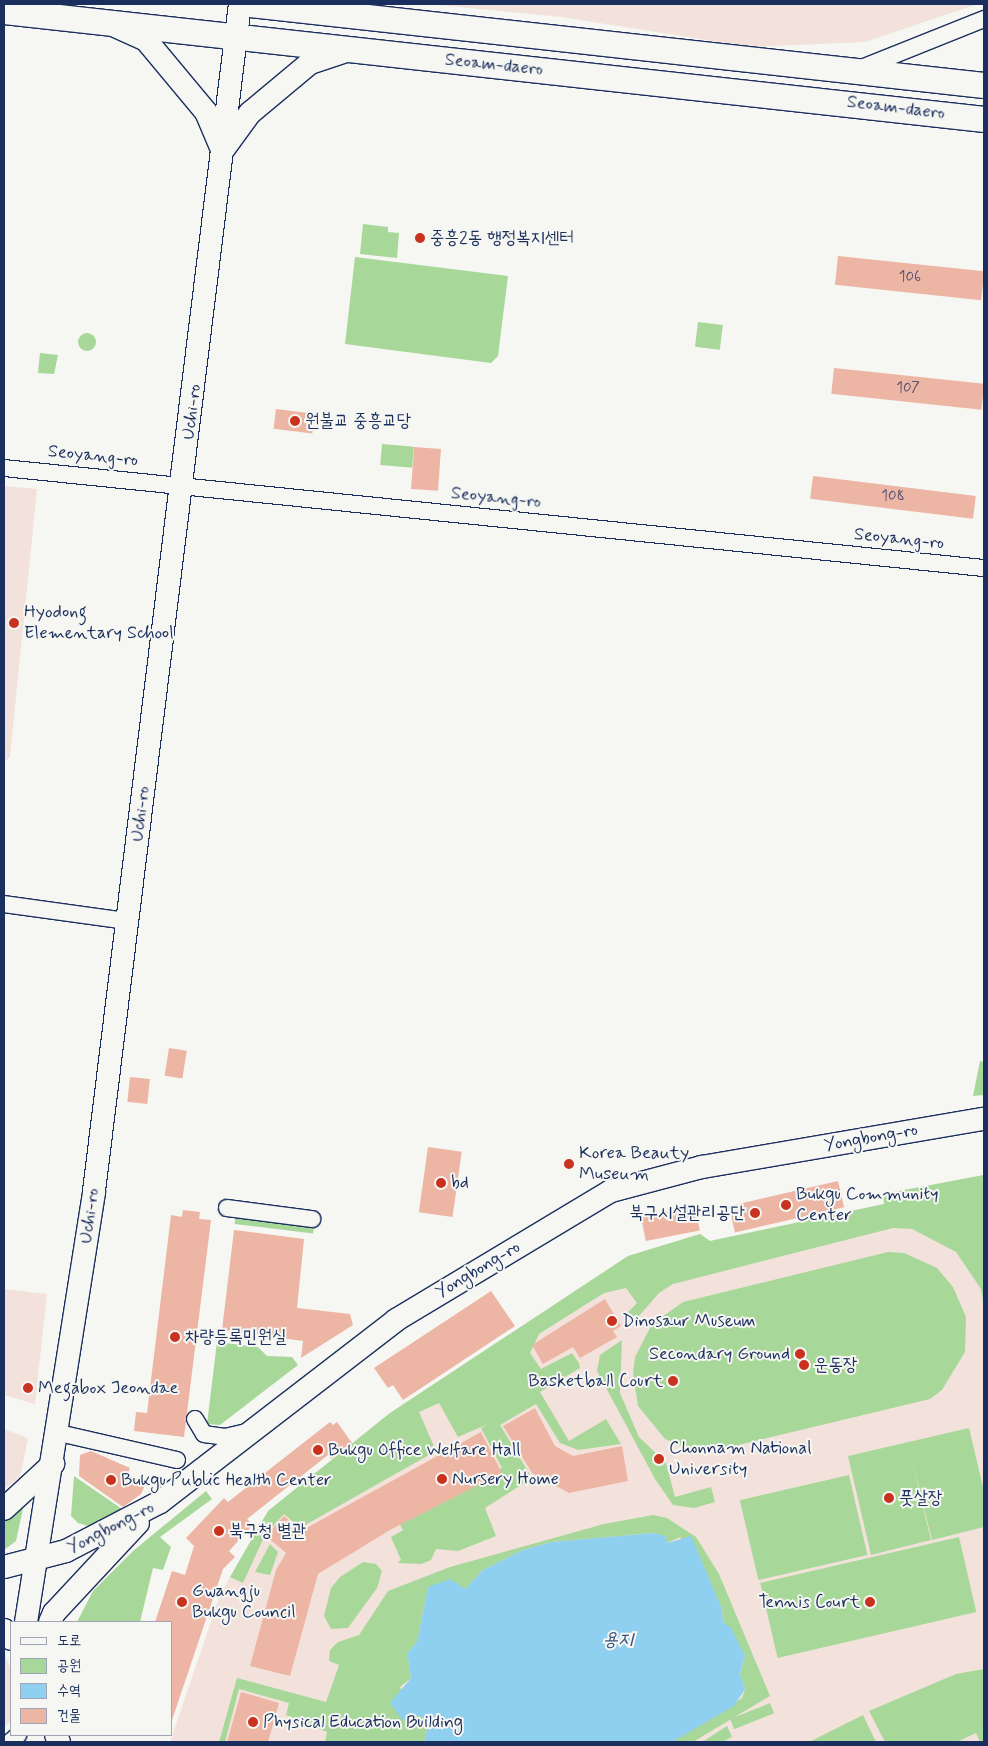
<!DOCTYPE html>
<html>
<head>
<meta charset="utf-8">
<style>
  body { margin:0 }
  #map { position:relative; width:988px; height:1746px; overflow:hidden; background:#f6f6f2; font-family:Mynerve,"Poor Story",sans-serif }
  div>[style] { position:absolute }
  .built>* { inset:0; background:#f3e2db }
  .green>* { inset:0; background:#a8d899; transform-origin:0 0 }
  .round { border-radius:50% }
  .water>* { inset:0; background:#8fcff0 }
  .building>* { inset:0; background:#edb5a4; transform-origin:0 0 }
  .roads { filter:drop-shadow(1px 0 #1b2f5e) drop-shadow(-1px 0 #1b2f5e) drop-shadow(0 1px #1b2f5e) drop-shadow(0 -1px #1b2f5e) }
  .street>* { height:16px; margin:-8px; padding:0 8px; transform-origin:8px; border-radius:8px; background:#f6f6f2 }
  .secondary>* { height:22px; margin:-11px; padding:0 11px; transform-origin:11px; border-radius:11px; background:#f6f6f2 }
  .primary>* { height:25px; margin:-12.5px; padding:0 12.5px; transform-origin:12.5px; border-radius:12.5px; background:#f6f6f2 }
  .dots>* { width:14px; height:14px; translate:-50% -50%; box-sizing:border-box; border:2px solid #f6f6f2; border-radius:50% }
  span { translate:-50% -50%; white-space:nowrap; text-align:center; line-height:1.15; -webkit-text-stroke:4px #f6f6f2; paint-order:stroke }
  .number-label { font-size:15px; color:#505070 }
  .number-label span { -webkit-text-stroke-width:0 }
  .street-label { font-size:18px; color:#1b2f5e }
  .poi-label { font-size:18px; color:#1b2f5e }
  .left { translate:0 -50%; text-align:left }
  .right { translate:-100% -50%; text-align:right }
  .water-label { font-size:19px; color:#385782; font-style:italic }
  .frame { position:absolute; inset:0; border:5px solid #1b2f5e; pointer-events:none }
  .legend { position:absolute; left:10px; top:1621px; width:162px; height:115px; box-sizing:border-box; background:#f6f6f2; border:1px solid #9ea6b7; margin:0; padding:6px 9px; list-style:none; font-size:15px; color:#1b2f5e }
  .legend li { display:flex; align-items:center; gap:10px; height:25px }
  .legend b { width:25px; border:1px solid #9ea6b7 }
</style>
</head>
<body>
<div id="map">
  <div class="built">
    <div style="clip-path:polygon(429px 4px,978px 4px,865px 42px,751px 47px,561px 17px)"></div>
    <div style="clip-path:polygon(4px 486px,37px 489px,10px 757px,4px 762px)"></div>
    <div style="clip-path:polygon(984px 1175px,984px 1742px,170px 1742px,220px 1595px,268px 1511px,390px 1413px,628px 1256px,700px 1234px,710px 1241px,884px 1204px,883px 1194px)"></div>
    <div style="clip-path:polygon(4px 1289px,47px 1294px,35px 1404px,4px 1395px)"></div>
    <div style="clip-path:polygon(4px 1429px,28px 1438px,20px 1477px,4px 1489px)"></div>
    <div style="clip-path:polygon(4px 1651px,11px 1671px,11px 1721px,4px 1727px)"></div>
  </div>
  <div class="green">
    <div style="clip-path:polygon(363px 224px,388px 227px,388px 232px,399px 233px,397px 258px,360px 254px)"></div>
    <div style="clip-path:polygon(355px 257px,508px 276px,498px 356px,491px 363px,345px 344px)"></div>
    <div style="left:698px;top:322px;width:25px;height:25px;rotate:7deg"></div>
    <div class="round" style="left:78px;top:333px;width:18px;height:18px"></div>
    <div style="clip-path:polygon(40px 353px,58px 355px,54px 374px,38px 373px)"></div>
    <div style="left:382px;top:444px;width:32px;height:21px;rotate:5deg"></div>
    <div style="clip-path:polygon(980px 1061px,984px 1062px,984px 1095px,973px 1096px)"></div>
    <div style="clip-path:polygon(984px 1175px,984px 1307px,981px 1289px,956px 1252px,912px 1229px,893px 1228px,673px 1284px,659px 1293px,631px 1325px,628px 1312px,637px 1303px,626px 1288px,604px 1293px,539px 1334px,530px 1353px,541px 1369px,572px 1353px,579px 1363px,580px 1368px,540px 1392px,569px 1441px,606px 1419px,621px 1444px,578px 1450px,560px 1443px,536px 1404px,500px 1425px,532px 1478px,485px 1508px,496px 1536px,458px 1551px,436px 1549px,431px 1560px,421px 1564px,397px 1563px,401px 1560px,391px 1537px,403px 1530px,397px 1519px,502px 1468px,481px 1428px,488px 1424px,458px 1437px,439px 1403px,419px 1412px,436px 1451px,300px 1528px,284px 1514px,265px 1535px,243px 1583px,230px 1577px,268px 1511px,390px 1413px,628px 1256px,700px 1234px,710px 1241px,884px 1204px,883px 1194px)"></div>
    <div style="left:236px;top:1213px;width:79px;height:11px;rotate:7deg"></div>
    <div style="clip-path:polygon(888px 1252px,904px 1253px,937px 1268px,953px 1287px,966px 1317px,965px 1352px,942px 1390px,930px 1399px,701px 1454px,665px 1439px,638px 1406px,633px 1373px,635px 1357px,652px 1324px,683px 1302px)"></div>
    <div style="clip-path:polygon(622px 1340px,620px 1393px,639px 1437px,666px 1463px,675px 1497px,711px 1487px,715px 1502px,694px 1508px,673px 1505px,655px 1479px,597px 1371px,600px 1355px)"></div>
    <div style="clip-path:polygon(217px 1342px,258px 1347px,267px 1356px,292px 1357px,298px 1365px,220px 1425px,207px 1424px)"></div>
    <div style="clip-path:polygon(969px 1428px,984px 1491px,984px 1527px,932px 1540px,911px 1456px,931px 1540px,871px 1555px,848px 1456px)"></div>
    <div style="left:849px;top:1475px;width:82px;height:112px;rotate:77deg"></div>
    <div style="clip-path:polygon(74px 1476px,122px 1509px,88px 1526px,78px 1523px,71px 1516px)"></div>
    <div style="clip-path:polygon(206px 1491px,212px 1499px,160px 1537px,171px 1547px,163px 1570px,153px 1568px,140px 1622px,77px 1622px,93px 1591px,133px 1551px)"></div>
    <div style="clip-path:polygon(26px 1495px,16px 1541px,4px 1550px,4px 1516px)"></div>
    <div style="clip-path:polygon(653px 1515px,667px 1518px,696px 1537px,719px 1574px,770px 1696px,693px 1742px,672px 1742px,742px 1698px,745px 1689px,740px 1675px,745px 1656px,723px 1622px,722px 1608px,680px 1537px,667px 1543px,654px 1533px,552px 1542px,523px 1550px,483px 1570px,465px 1589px,428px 1587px,417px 1642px,407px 1653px,411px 1678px,400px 1687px,416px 1714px,430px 1720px,424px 1742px,325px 1742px,327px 1732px,286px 1715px,289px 1703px,239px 1689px,225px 1742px,219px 1742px,237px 1678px,326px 1702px,339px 1665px,329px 1661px,330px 1650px,338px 1642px,359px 1635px,388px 1591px,450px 1567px,604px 1524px)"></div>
    <div style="left:959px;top:1537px;width:77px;height:204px;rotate:77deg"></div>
    <div style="clip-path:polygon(270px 1544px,278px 1552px,270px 1575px,255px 1572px)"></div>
    <div style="clip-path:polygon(363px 1562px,376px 1564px,382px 1571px,377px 1588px,348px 1628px,331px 1629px,324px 1616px,331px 1588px,340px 1577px)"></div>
    <div style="clip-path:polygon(984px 1669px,984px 1740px,980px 1742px,976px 1733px,957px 1742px,885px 1742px,869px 1711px,956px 1674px)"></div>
    <div style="left:770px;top:1703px;width:11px;height:43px;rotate:68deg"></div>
    <div style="clip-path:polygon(863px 1715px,876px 1742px,809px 1742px)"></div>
    <div style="clip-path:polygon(727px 1726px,732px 1737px,722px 1742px,702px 1742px)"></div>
  </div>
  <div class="water">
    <div style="clip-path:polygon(654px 1533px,665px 1536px,667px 1543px,691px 1536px,722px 1609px,723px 1622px,731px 1628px,745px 1656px,740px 1674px,745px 1689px,734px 1706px,672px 1742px,424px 1742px,430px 1720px,416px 1715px,403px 1721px,390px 1703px,411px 1678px,407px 1653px,417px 1642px,428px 1587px,450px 1579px,465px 1589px,483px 1570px,523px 1550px,552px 1542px)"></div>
  </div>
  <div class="building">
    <div style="left:838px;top:256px;width:147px;height:29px;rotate:6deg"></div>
    <div style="left:834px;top:368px;width:151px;height:26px;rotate:6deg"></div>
    <div style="left:276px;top:409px;width:39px;height:20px;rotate:7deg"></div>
    <div style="left:414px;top:447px;width:27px;height:42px;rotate:4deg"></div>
    <div style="left:813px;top:476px;width:164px;height:23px;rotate:7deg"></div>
    <div style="left:169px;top:1048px;width:18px;height:28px;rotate:9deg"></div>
    <div style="left:130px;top:1077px;width:20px;height:25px;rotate:6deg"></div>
    <div style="left:428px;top:1147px;width:34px;height:66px;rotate:8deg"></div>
    <div style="left:838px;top:1181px;width:27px;height:112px;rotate:77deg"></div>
    <div style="left:695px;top:1206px;width:25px;height:55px;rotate:79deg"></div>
    <div style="clip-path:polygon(183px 1210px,200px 1212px,199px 1219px,211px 1220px,184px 1437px,134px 1431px,136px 1412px,147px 1413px,171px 1215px,182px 1217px)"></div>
    <div style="clip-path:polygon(234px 1230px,304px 1239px,297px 1308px,350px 1314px,353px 1325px,301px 1358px,303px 1341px,222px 1330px)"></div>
    <div style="clip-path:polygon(491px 1291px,515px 1326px,403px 1400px,393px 1385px,388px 1388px,374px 1368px)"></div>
    <div style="clip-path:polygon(605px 1299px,621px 1326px,613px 1331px,617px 1337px,580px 1358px,573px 1347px,543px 1364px,532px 1345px)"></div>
    <div style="clip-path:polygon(535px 1408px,555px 1446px,573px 1456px,622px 1446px,628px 1481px,569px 1493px,532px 1473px,503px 1426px)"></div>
    <div style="clip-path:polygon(330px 1422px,333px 1425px,337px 1422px,352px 1443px,331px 1459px,328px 1455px,247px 1519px,253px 1525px,229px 1551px,235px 1557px,223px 1569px,171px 1723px,171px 1622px,155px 1622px,172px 1571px,185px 1575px,194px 1546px,186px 1538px,224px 1498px,228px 1502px)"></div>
    <div style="clip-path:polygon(481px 1432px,502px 1473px,390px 1530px,318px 1574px,290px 1676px,250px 1666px,276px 1570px,286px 1553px,266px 1536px,284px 1516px,301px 1531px)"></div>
    <div style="clip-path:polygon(91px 1451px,130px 1468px,127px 1475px,146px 1483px,141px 1494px,123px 1507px,79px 1476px,80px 1455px)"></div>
    <div style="clip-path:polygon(241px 1692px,279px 1703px,268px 1742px,227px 1742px)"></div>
  </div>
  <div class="roads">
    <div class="street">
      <div style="left:859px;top:69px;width:135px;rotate:-21.8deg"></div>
      <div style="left:4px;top:468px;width:985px;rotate:5.83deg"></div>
      <div style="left:4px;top:904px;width:124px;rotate:7.9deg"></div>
      <div style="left:227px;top:1208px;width:86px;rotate:7.4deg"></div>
      <div style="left:195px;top:1419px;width:17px;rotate:59deg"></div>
      <div style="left:204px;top:1434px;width:21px;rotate:8deg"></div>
      <div style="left:225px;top:1437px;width:23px;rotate:-13deg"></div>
      <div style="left:59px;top:1433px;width:121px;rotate:12.9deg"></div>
      <div style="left:10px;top:1742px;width:11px;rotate:-41deg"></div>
    </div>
    <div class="secondary">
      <div style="left:115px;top:26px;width:34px;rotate:24deg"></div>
      <div style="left:146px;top:40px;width:94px;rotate:50.2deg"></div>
      <div style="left:206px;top:112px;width:38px;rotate:67deg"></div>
      <div style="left:223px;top:150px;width:46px;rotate:-53.9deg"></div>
      <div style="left:250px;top:113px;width:78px;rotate:-39.8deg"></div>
      <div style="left:310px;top:63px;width:41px;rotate:-18.4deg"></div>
      <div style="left:4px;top:1509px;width:67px;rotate:-42.6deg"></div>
      <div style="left:4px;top:1567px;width:64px;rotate:-14.5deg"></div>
      <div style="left:66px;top:1551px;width:106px;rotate:-27.5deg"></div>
      <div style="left:160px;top:1502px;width:298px;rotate:-37.6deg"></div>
      <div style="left:396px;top:1320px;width:251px;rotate:-31deg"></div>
      <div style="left:611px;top:1191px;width:94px;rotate:-14.8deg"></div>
      <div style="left:702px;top:1167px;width:286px;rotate:-9.7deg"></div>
      <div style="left:26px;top:1622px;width:436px;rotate:-81deg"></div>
      <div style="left:94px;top:1191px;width:1196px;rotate:-82.99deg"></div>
      <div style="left:50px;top:1622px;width:10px;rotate:-66deg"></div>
      <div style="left:54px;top:1613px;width:123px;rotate:-47deg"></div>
      <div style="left:4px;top:1630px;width:11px;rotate:52deg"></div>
      <div style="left:56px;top:1735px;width:8px;rotate:67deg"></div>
    </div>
    <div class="primary">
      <div style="left:250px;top:4px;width:738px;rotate:6.3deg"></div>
      <div style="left:4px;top:11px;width:986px;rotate:6.29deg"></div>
    </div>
  </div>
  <div class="dots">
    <div style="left:420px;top:238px;background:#c8321e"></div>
    <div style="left:295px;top:421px;background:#c8321e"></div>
    <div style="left:14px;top:623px;background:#c8321e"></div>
    <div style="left:569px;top:1164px;background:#c8321e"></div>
    <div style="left:441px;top:1183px;background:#c8321e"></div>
    <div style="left:786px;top:1205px;background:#c8321e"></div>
    <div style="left:755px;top:1213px;background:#c8321e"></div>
    <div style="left:612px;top:1321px;background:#c8321e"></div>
    <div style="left:175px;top:1337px;background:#c8321e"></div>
    <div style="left:800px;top:1354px;background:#c8321e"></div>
    <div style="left:804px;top:1365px;background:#c8321e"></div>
    <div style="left:673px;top:1381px;background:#c8321e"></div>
    <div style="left:28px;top:1388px;background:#c8321e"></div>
    <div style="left:318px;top:1450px;background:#c8321e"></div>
    <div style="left:659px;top:1459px;background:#c8321e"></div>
    <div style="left:442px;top:1479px;background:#c8321e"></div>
    <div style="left:111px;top:1480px;background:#c8321e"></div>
    <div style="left:889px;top:1498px;background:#c8321e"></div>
    <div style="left:219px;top:1531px;background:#c8321e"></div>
    <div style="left:182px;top:1602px;background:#c8321e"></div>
    <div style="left:870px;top:1602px;background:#c8321e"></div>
    <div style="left:253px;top:1722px;background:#c8321e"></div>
  </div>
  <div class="number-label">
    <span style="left:910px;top:278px">106</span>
    <span style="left:908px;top:389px">107</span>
    <span style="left:893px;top:497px">108</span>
  </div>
  <div class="street-label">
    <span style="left:494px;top:65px;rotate:6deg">Seoam-daero</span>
    <span style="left:896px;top:108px;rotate:7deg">Seoam-daero</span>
    <span style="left:192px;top:412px;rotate:-83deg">Uchi-ro</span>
    <span style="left:93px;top:456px;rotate:6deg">Seoyang-ro</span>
    <span style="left:496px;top:498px;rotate:6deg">Seoyang-ro</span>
    <span style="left:899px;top:539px;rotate:6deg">Seoyang-ro</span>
    <span style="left:141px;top:814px;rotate:-83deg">Uchi-ro</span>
    <span style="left:871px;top:1138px;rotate:-10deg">Yongbong-ro</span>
    <span style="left:90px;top:1216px;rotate:-82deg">Uchi-ro</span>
    <span style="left:478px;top:1270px;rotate:-31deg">Yongbong-ro</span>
    <span style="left:111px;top:1528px;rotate:-27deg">Yongbong-ro</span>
  </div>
  <div class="poi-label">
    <span class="left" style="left:430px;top:238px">중흥2동 행정복지센터</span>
    <span class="left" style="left:305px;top:421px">원불교 중흥교당</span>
    <span class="left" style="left:24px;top:623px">Hyodong<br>Elementary School</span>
    <span class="left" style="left:579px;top:1164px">Korea Beauty<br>Museum</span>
    <span class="left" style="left:451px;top:1183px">bd</span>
    <span class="left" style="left:796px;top:1205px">Bukgu Community<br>Center</span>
    <span class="right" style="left:745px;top:1213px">북구시설관리공단</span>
    <span class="left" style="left:622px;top:1321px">Dinosaur Museum</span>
    <span class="left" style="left:185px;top:1337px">차량등록민원실</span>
    <span class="right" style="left:790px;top:1354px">Secondary Ground</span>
    <span class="left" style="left:814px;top:1365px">운동장</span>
    <span class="right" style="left:663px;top:1381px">Basketball Court</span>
    <span class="left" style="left:38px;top:1388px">Megabox Jeondae</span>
    <span class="left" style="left:669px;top:1459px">Chonnam National<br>University</span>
    <span class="left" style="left:328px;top:1450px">Bukgu Office Welfare Hall</span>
    <span class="left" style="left:452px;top:1479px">Nursery Home</span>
    <span class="left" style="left:121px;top:1480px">Bukgu Public Health Center</span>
    <span class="left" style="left:899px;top:1498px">풋살장</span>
    <span class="left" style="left:229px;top:1531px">북구청 별관</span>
    <span class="left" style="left:192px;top:1602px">Gwangju<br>Bukgu Council</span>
    <span class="right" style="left:860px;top:1602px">Tennis Court</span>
    <span class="left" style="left:263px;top:1722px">Physical Education Building</span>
  </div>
  <div class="water-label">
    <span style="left:618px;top:1640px">용지</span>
  </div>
  <div class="frame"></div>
  <ul class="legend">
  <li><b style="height:6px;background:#f6f6f2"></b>도로</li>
  <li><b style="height:14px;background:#a8d899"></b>공원</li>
  <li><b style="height:14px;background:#8fcff0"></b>수역</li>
  <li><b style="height:14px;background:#edb5a4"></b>건물</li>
  </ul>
</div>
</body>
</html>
